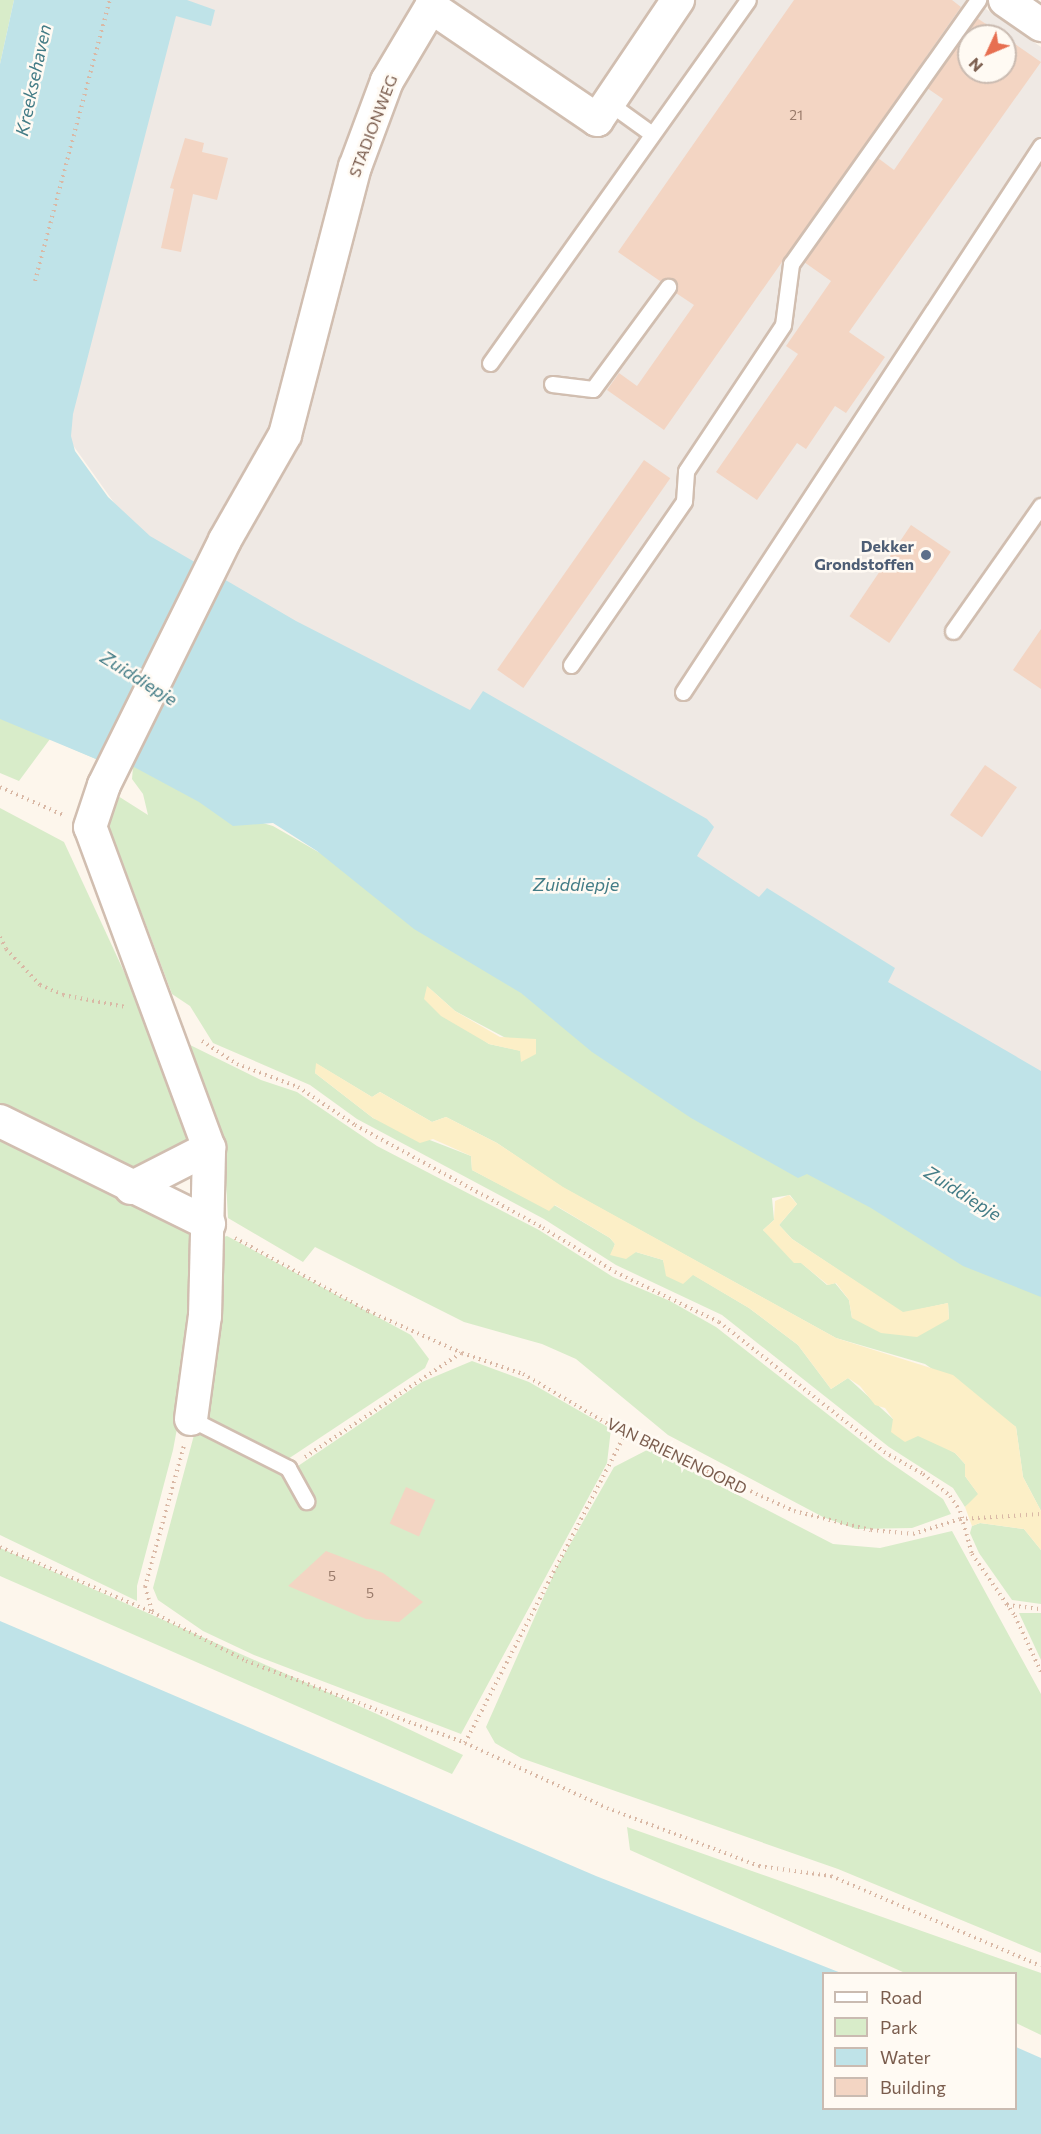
<!DOCTYPE html>
<html>
<head>
<meta charset="utf-8">
<style>
  body { margin:0 }
  #map { position:relative; width:1041px; height:2134px; overflow:hidden; background:#fdf6ec; font-family:Commissioner,sans-serif }
  div>[style] { position:absolute }
  .industrial>* { inset:0; background:#efe9e4 }
  .green>* { inset:0; background:#d8ecc9 }
  .sand>* { inset:0; background:#fcefc7 }
  .water>* { inset:0; background:#bfe3e8 }
  .building>* { inset:0; background:#f3d5c3; transform-origin:0 0 }
  .path>* { height:4px; margin-top:-2px; transform-origin:0; background:repeating-linear-gradient(90deg,#d9b8a5 0 1.5px,transparent 0 6px) }
  .roads { filter:drop-shadow(2px 0 #d1beb0) drop-shadow(-2px 0 #d1beb0) drop-shadow(0 2px #d1beb0) drop-shadow(0 -2px #d1beb0) }
  .service>* { height:15px; margin:-7.5px; padding:0 7.5px; transform-origin:7.5px; border-radius:7.5px; background:#fff }
  .minor>* { height:32px; margin:-16px; padding:0 16px; transform-origin:16px; border-radius:16px; background:#fff }
  .dots>* { width:16px; height:16px; translate:-50% -50%; box-sizing:border-box; border:3px solid #fffaf3; border-radius:50% }
  span { translate:-50% -50%; white-space:nowrap; text-align:center; line-height:1.15; -webkit-text-stroke:5px #fffaf3; paint-order:stroke }
  .number-label { font-size:14px; color:#987a6a }
  .number-label span { -webkit-text-stroke-width:0 }
  .street-label { font-size:16px; color:#7a5c4d }
  .service-label { font-size:16px; color:#4e5e75; font-weight:700 }
  .right { translate:-100% -50%; text-align:right }
  .water-label { font-size:18px; color:#437c86; font-style:italic }
  .legend { position:absolute; left:822px; top:1972px; width:195px; height:138px; box-sizing:border-box; background:#fffaf3; border:2px solid #cabbb1; margin:0; padding:8px 10px; list-style:none; font-size:18px; color:#7a5c4d }
  .legend li { display:flex; align-items:center; gap:12px; height:30px }
  .legend b { width:30px; border:2px solid #cabbb1 }
  .north { position:absolute; left:957px; top:24px; width:60px; height:60px; box-sizing:border-box; background:#fffaf3; border:2px solid #cabbb1; border-radius:50%; rotate:226deg; font-size:16px; font-weight:700; line-height:24px; text-align:center; color:#7a5c4d }
  .north::after { content:''; display:block; margin:auto; width:21px; height:27px; background:#e76f51; clip-path:polygon(50% 0,100% 100%,50% 72%,0 100%) }
</style>
</head>
<body>
<div id="map">
  <div class="industrial">
    <div style="clip-path:polygon(evenodd,88px 0,973px 0,1041px 47px,1041px 1133px,180px 595px,30px 385px,88px 0,969px 36px,1005px 36px,1005px 72px,969px 72px,969px 36px)"></div>
  </div>
  <div class="green">
    <div style="clip-path:polygon(0 0,14px 0,0 64px)"></div>
    <div style="clip-path:polygon(evenodd,0 702px,249px 819px,273px 826px,449px 927px,1041px 1294px,1041px 1511px,1023px 1477px,1016px 1427px,925px 1364px,836px 1338px,562px 1187px,497px 1143px,446px 1117px,432px 1122px,380px 1092px,372px 1097px,317px 1064px,315px 1073px,373px 1118px,471px 1156px,472px 1170px,549px 1210px,554px 1205px,610px 1238px,615px 1244px,611px 1255px,636px 1252px,663px 1260px,666px 1270px,692px 1274px,749px 1308px,798px 1345px,831px 1389px,848px 1378px,893px 1419px,955px 1453px,965px 1464px,965px 1476px,979px 1495px,965px 1507px,953px 1488px,889px 1447px,722px 1315px,616px 1265px,544px 1219px,357px 1119px,310px 1085px,213px 1043px,190px 1006px,172px 994px,107px 821px,118px 796px,148px 815px,143px 794px,132px 779px,133px 767px,103px 762px,50px 739px,19px 781px,0 773px,0 702px,427px 986px,455px 1011px,536px 1054px,489px 1044px,469px 1030px,427px 986px,0 702px,790px 1195px,797px 1204px,779px 1225px,792px 1239px,903px 1313px,948px 1303px,949px 1319px,852px 1318px,849px 1300px,835px 1283px,827px 1285px,763px 1230px,774px 1220px,772px 1198px,790px 1195px)"></div>
    <div style="clip-path:polygon(0 808px,64px 842px,189px 1112px,188px 1137px,179px 1151px,125px 1173px,0 1112px)"></div>
    <div style="clip-path:polygon(186px 1043px,261px 1080px,297px 1092px,377px 1146px,539px 1230px,613px 1277px,670px 1301px,716px 1327px,885px 1459px,943px 1499px,951px 1514px,912px 1528px,856px 1529px,823px 1517px,668px 1435px,576px 1359px,542px 1344px,464px 1322px,315px 1247px,303px 1262px,228px 1218px,224px 1148px)"></div>
    <div style="clip-path:polygon(0 1128px,199px 1229px,191px 1354px,173px 1450px,137px 1586px,137px 1601px,0 1535px)"></div>
    <div style="clip-path:polygon(227px 1236px,411px 1335px,429px 1359px,425px 1368px,285px 1461px,216px 1427px,201px 1413px,216px 1239px)"></div>
    <div style="clip-path:polygon(472px 1361px,529px 1382px,611px 1429px,607px 1463px,461px 1734px,254px 1655px,203px 1631px,158px 1600px,153px 1588px,194px 1435px,201px 1433px,288px 1479px,298px 1502px,312px 1500px,298px 1466px,422px 1382px)"></div>
    <div style="clip-path:polygon(649px 1449px,833px 1544px,880px 1548px,952px 1531px,1041px 1694px,1041px 1953px,838px 1869px,521px 1758px,495px 1743px,486px 1727px,556px 1569px,614px 1467px)"></div>
    <div style="clip-path:polygon(980px 1523px,1024px 1529px,1041px 1550px,1041px 1604px,1012px 1600px,979px 1553px,970px 1533px,972px 1526px)"></div>
    <div style="clip-path:polygon(0 1548px,377px 1714px,463px 1755px,452px 1774px,0 1576px)"></div>
    <div style="clip-path:polygon(1019px 1613px,1041px 1613px,1041px 1660px)"></div>
    <div style="clip-path:polygon(627px 1827px,1041px 1973px,1041px 2035px,1016px 2023px,1016px 1974px,905px 1973px,630px 1850px)"></div>
  </div>
  <div class="sand">
    <div style="clip-path:polygon(427px 986px,455px 1011px,500px 1037px,536px 1039px,536px 1054px,521px 1062px,520px 1051px,489px 1044px,441px 1016px,424px 999px)"></div>
    <div style="clip-path:polygon(316px 1063px,372px 1097px,380px 1092px,432px 1122px,446px 1117px,497px 1143px,563px 1187px,836px 1338px,953px 1375px,1016px 1427px,1023px 1477px,1041px 1511px,1041px 1550px,1024px 1529px,980px 1523px,972px 1526px,965px 1507px,978px 1494px,965px 1476px,965px 1464px,955px 1453px,918px 1436px,905px 1442px,891px 1432px,893px 1419px,885px 1408px,875px 1405px,860px 1386px,848px 1378px,831px 1389px,798px 1345px,749px 1308px,693px 1275px,683px 1284px,666px 1276px,663px 1260px,636px 1252px,626px 1259px,610px 1255px,615px 1244px,610px 1238px,555px 1205px,549px 1211px,472px 1170px,471px 1156px,433px 1139px,420px 1143px,373px 1118px,315px 1073px)"></div>
    <div style="clip-path:polygon(789px 1195px,797px 1204px,779px 1225px,792px 1239px,903px 1312px,948px 1303px,949px 1319px,917px 1337px,881px 1333px,852px 1318px,849px 1300px,836px 1283px,828px 1285px,801px 1263px,794px 1263px,763px 1230px,774px 1220px,775px 1201px)"></div>
  </div>
  <div class="water">
    <div style="clip-path:polygon(14px 0,187px 0,215px 10px,211px 26px,176px 16px,73px 414px,71px 436px,75px 451px,108px 497px,150px 536px,296px 621px,470px 710px,483px 691px,707px 819px,714px 827px,697px 856px,759px 897px,767px 888px,895px 968px,888px 982px,1041px 1071px,1041px 1297px,963px 1266px,871px 1208px,807px 1174px,798px 1178px,691px 1118px,592px 1052px,521px 993px,414px 929px,317px 851px,273px 823px,233px 826px,199px 802px,134px 767px,103px 762px,0 719px,0 64px)"></div>
    <div style="clip-path:polygon(0 1621px,596px 1876px,841px 1973px,824px 1974px,824px 2108px,1016px 2108px,1016px 2047px,1041px 2058px,1041px 2134px,0 2134px)"></div>
  </div>
  <div class="building">
    <div style="clip-path:polygon(794px 0,952px 0,961px 7px,664px 430px,607px 390px,619px 373px,637px 386px,694px 305px,676px 293px,673px 279px,660px 281px,618px 252px)"></div>
    <div style="clip-path:polygon(977px 18px,1004px 36px,969px 36px,969px 72px,1005px 72px,1005px 37px,1041px 62px,849px 332px,885px 357px,846px 413px,835px 406px,806px 449px,797px 443px,757px 500px,716px 472px,798px 354px,786px 346px,831px 281px,804px 262px,878px 158px,894px 170px,943px 99px,927px 88px)"></div>
    <div style="clip-path:polygon(185px 138px,204px 143px,202px 152px,228px 158px,217px 200px,193px 194px,181px 252px,161px 248px,174px 189px,170px 188px)"></div>
    <div style="left:644px;top:460px;width:32px;height:256px;rotate:35deg"></div>
    <div style="left:911px;top:525px;width:48px;height:110px;rotate:34deg"></div>
    <div style="clip-path:polygon(1041px 629px,1041px 689px,1013px 670px)"></div>
    <div style="left:985px;top:765px;width:39px;height:61px;rotate:35deg"></div>
    <div style="left:406px;top:1487px;width:32px;height:40px;rotate:24deg"></div>
    <div style="clip-path:polygon(326px 1551px,383px 1573px,423px 1602px,399px 1622px,366px 1619px,288px 1586px)"></div>
  </div>
  <div class="path">
    <div style="left:35px;top:281px;width:291px;rotate:-75.1deg"></div>
    <div style="left:0;top:787px;width:71px;rotate:24deg"></div>
    <div style="left:0;top:937px;width:13px;rotate:63deg"></div>
    <div style="left:6px;top:949px;width:50px;rotate:46.6deg"></div>
    <div style="left:40px;top:985px;width:25px;rotate:23deg"></div>
    <div style="left:63px;top:995px;width:64px;rotate:10.8deg"></div>
    <div style="left:202px;top:1041px;width:42px;rotate:33.3deg"></div>
    <div style="left:237px;top:1064px;width:65px;rotate:20.7deg"></div>
    <div style="left:298px;top:1087px;width:69px;rotate:33.7deg"></div>
    <div style="left:355px;top:1125px;width:214px;rotate:28.7deg"></div>
    <div style="left:543px;top:1228px;width:84px;rotate:31.4deg"></div>
    <div style="left:615px;top:1272px;width:115px;rotate:25.7deg"></div>
    <div style="left:719px;top:1322px;width:210px;rotate:38.2deg"></div>
    <div style="left:884px;top:1452px;width:45px;rotate:29.4deg"></div>
    <div style="left:923px;top:1474px;width:35px;rotate:39deg"></div>
    <div style="left:950px;top:1496px;width:18px;rotate:56deg"></div>
    <div style="left:960px;top:1511px;width:45px;rotate:74.4deg"></div>
    <div style="left:972px;top:1554px;width:75px;rotate:55.3deg"></div>
    <div style="left:1015px;top:1616px;width:62px;rotate:65.1deg"></div>
    <div style="left:235px;top:1238px;width:152px;rotate:28.8deg"></div>
    <div style="left:368px;top:1311px;width:103px;rotate:24.1deg"></div>
    <div style="left:462px;top:1353px;width:65px;rotate:19deg"></div>
    <div style="left:523px;top:1374px;width:118px;rotate:30.5deg"></div>
    <div style="left:625px;top:1434px;width:186px;rotate:24.5deg"></div>
    <div style="left:794px;top:1511px;width:79px;rotate:13.9deg"></div>
    <div style="left:871px;top:1530px;width:42px;rotate:5.4deg"></div>
    <div style="left:913px;top:1534px;width:49px;rotate:-17.7deg"></div>
    <div style="left:960px;top:1519px;width:81px;rotate:-3.5deg"></div>
    <div style="left:305px;top:1457px;width:187px;rotate:-33.7deg"></div>
    <div style="left:0;top:1547px;width:165px;rotate:23.2deg"></div>
    <div style="left:152px;top:1612px;width:106px;rotate:27.5deg"></div>
    <div style="left:246px;top:1661px;width:234px;rotate:20.5deg"></div>
    <div style="left:465px;top:1743px;width:156px;rotate:24.6deg"></div>
    <div style="left:607px;top:1808px;width:163px;rotate:20.9deg"></div>
    <div style="left:759px;top:1866px;width:73px;rotate:7.9deg"></div>
    <div style="left:831px;top:1876px;width:228px;rotate:23.2deg"></div>
    <div style="left:1007px;top:1605px;width:34px;rotate:7deg"></div>
    <div style="left:152px;top:1611px;width:25px;rotate:-106deg"></div>
    <div style="left:145px;top:1587px;width:147px;rotate:-74.6deg"></div>
    <div style="left:465px;top:1743px;width:348px;rotate:-62.6deg"></div>
  </div>
  <div class="roads">
    <div class="service">
      <div style="left:609px;top:103px;width:53px;rotate:35.8deg"></div>
      <div style="left:490px;top:363px;width:445px;rotate:-54.6deg"></div>
      <div style="left:552px;top:384px;width:41px;rotate:7deg"></div>
      <div style="left:593px;top:389px;width:127px;rotate:-53.7deg"></div>
      <div style="left:953px;top:631px;width:153px;rotate:-54.9deg"></div>
      <div style="left:571px;top:665px;width:199px;rotate:-55.4deg"></div>
      <div style="left:684px;top:501px;width:30px;rotate:-86deg"></div>
      <div style="left:686px;top:471px;width:175px;rotate:-56.4deg"></div>
      <div style="left:783px;top:325px;width:62px;rotate:-82.5deg"></div>
      <div style="left:791px;top:264px;width:324px;rotate:-54.7deg"></div>
      <div style="left:683px;top:692px;width:653px;rotate:-56.75deg"></div>
      <div style="left:191px;top:1419px;width:109px;rotate:26.8deg"></div>
      <div style="left:288px;top:1468px;width:38px;rotate:61deg"></div>
    </div>
    <div class="minor">
      <div style="left:1005px;top:0;width:44px;rotate:34.8deg"></div>
      <div style="left:0;top:1121px;width:233px;rotate:26.2deg"></div>
      <div style="left:131px;top:1188px;width:88px;rotate:-27.1deg"></div>
      <div style="left:191px;top:1419px;width:104px;rotate:-82.3deg"></div>
      <div style="left:205px;top:1316px;width:168px;rotate:-88.6deg"></div>
      <div style="left:209px;top:1148px;width:342px;rotate:-110.3deg"></div>
      <div style="left:90px;top:827px;width:44px;rotate:-71.6deg"></div>
      <div style="left:104px;top:785px;width:273px;rotate:-63.7deg"></div>
      <div style="left:225px;top:540px;width:121px;rotate:-60.3deg"></div>
      <div style="left:285px;top:435px;width:277px;rotate:-75.4deg"></div>
      <div style="left:355px;top:167px;width:92px;rotate:-69.6deg"></div>
      <div style="left:387px;top:81px;width:86px;rotate:-59.3deg"></div>
      <div style="left:431px;top:7px;width:201px;rotate:34.2deg"></div>
      <div style="left:597px;top:120px;width:145px;rotate:-56deg"></div>
    </div>
  </div>
  <div class="dots">
    <div style="left:926px;top:555px;background:#5c6f8a"></div>
  </div>
  <div class="number-label">
    <span style="left:796px;top:115px">21</span>
    <span style="left:332px;top:1576px">5</span>
    <span style="left:370px;top:1593px">5</span>
  </div>
  <div class="street-label">
    <span style="left:373px;top:126px;rotate:-69deg">STADIONWEG</span>
    <span style="left:677px;top:1456px;rotate:26deg">VAN BRIENENOORD</span>
  </div>
  <div class="service-label">
    <span class="right" style="left:914px;top:555px">Dekker<br>Grondstoffen</span>
  </div>
  <div class="water-label">
    <span style="left:33px;top:80px;rotate:-78deg">Kreeksehaven</span>
    <span style="left:139px;top:678px;rotate:32deg">Zuiddiepje</span>
    <span style="left:576px;top:884px">Zuiddiepje</span>
    <span style="left:963px;top:1193px;rotate:32deg">Zuiddiepje</span>
  </div>
  <ul class="legend">
  <li><b style="height:8px;background:#fff"></b>Road</li>
  <li><b style="height:16px;background:#d8ecc9"></b>Park</li>
  <li><b style="height:16px;background:#bfe3e8"></b>Water</li>
  <li><b style="height:16px;background:#f3d5c3"></b>Building</li>
  </ul>
  <div class="north">N</div>
</div>
</body>
</html>
